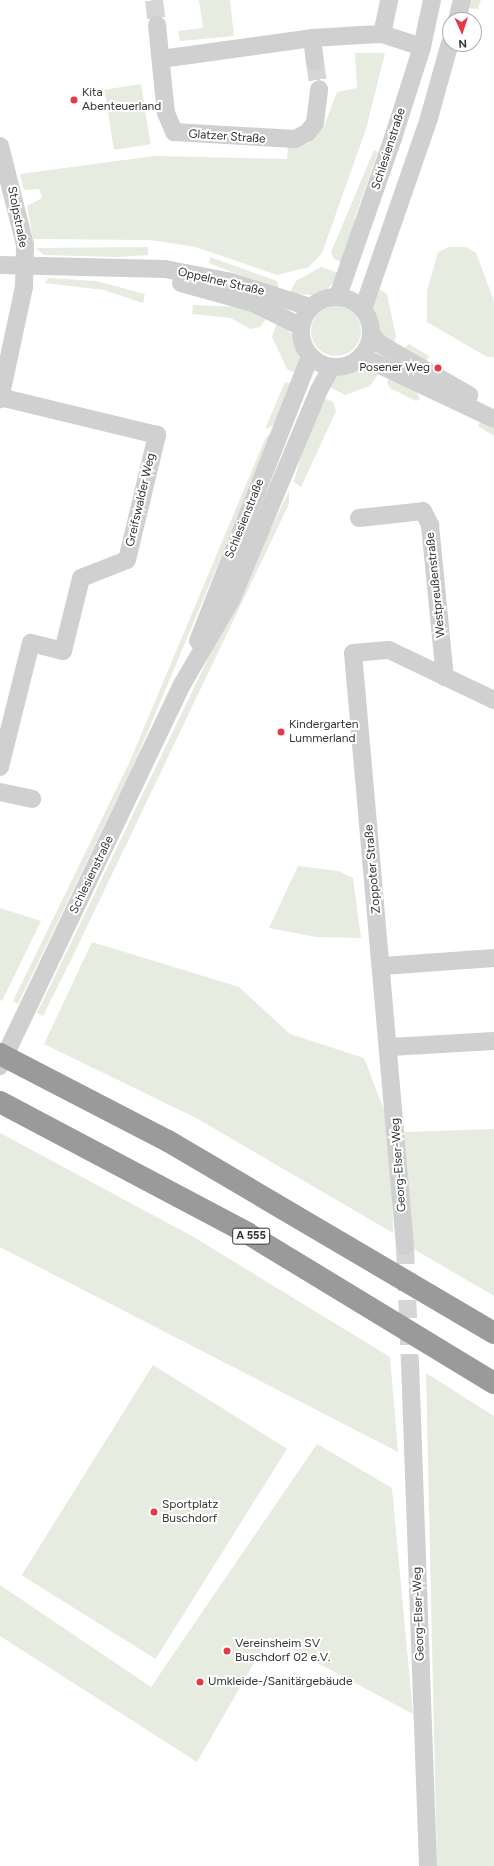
<!DOCTYPE html>
<html>
<head>
<meta charset="utf-8">
<style>
  body { margin:0 }
  #map { position:relative; width:494px; height:1866px; overflow:hidden; background:#fff; font-family:Figtree,sans-serif }
  div>[style] { position:absolute }
  .green>* { inset:0; background:#e6ecdf; transform-origin:0 0 }
  .round { border-radius:50% }
  .minor-tunnel>* { height:18px; margin-top:-9px; transform-origin:0; background:repeating-linear-gradient(90deg,#d6d6d6 0 18px,transparent 0 27px) }
  .minor>* { height:18px; margin:-9px; padding:0 9px; transform-origin:9px; border-radius:9px; background:#d0d0d0 }
  .minor>.ring { margin:-9px; padding:0; box-sizing:content-box; background:none; border:18px solid #d0d0d0; border-radius:50% }
  .highway>* { height:22px; margin:-11px; padding:0 11px; transform-origin:11px; border-radius:11px; background:#9a9a9a }
  .dots>* { width:11px; height:11px; translate:-50% -50%; box-sizing:border-box; border:2px solid #fff; border-radius:50% }
  span { translate:-50% -50%; white-space:nowrap; text-align:center; line-height:1.15; -webkit-text-stroke:4px #fff; paint-order:stroke }
  .shield-label span { padding:1px 3px; background:#fff; border:1px solid; border-radius:3px; -webkit-text-stroke-width:0 }
  .shield-label { font-size:11px; color:#333; font-weight:700 }
  .poi-label { font-size:12px; color:#333 }
  .left { translate:0 -50%; text-align:left }
  .right { translate:-100% -50%; text-align:right }
  .street-label { font-size:12px; color:#333 }
  .north { position:absolute; left:442px; top:12px; width:40px; height:40px; box-sizing:border-box; background:#fff; border:1px solid #adadad; border-radius:50%; rotate:177deg; font-size:11px; font-weight:700; line-height:16px; text-align:center; color:#333 }
  .north::after { content:''; display:block; margin:auto; width:14px; height:18px; background:#e63946; clip-path:polygon(50% 0,100% 100%,50% 72%,0 100%) }
</style>
</head>
<body>
<div id="map">
  <div class="green">
    <div style="clip-path:polygon(199px 0,230px 0,234px 36px,180px 41px,178px 31px,203px 28px)"></div>
    <div style="clip-path:polygon(470px 0,481px 0,478px 9px,468px 8px)"></div>
    <div style="clip-path:polygon(355px 53px,385px 53px,366px 129px,322px 253px,309px 267px,277px 275px,196px 247px,150px 240px,33px 239px,27px 206px,42px 198px,39px 189px,24px 190px,20px 174px,154px 156px,287px 159px,288px 146px,309px 143px,324px 127px,337px 92px,357px 88px)"></div>
    <div style="left:141px;top:84px;width:61px;height:37px;rotate:81deg"></div>
    <div style="clip-path:polygon(374px 150px,378px 152px,355px 217px,345px 264px,334px 259px,331px 252px)"></div>
    <div style="clip-path:polygon(148px 247px,148px 255px,116px 257px,44px 255px,36px 248px)"></div>
    <div style="clip-path:polygon(449px 247px,466px 247px,476px 253px,494px 301px,494px 357px,487px 357px,427px 322px,427px 291px,438px 252px)"></div>
    <div style="clip-path:polygon(210px 257px,277px 281px,279px 291px,209px 263px)"></div>
    <div style="clip-path:polygon(321px 267px,342px 274px,326px 290px,313px 295px,289px 294px,296px 281px)"></div>
    <div style="clip-path:polygon(48px 278px,96px 281px,145px 294px,143px 303px,104px 290px,45px 283px)"></div>
    <div style="clip-path:polygon(374px 286px,387px 294px,396px 337px,393px 346px,379px 331px,372px 302px)"></div>
    <div style="clip-path:polygon(193px 305px,245px 307px,268px 316px,260px 327px,250px 329px,231px 318px,192px 314px)"></div>
    <div class="round" style="left:311px;top:306px;width:50px;height:50px"></div>
    <div style="clip-path:polygon(278px 319px,293px 335px,302px 367px,300px 375px,287px 369px,272px 337px)"></div>
    <div style="clip-path:polygon(409px 344px,429px 356px,425px 363px,402px 350px)"></div>
    <div style="clip-path:polygon(367px 367px,381px 370px,370px 386px,345px 395px,330px 387px,334px 377px)"></div>
    <div style="clip-path:polygon(390px 374px,414px 386px,420px 399px,416px 401px,390px 388px,387px 383px)"></div>
    <div style="clip-path:polygon(285px 382px,296px 385px,279px 423px,265px 429px)"></div>
    <div style="clip-path:polygon(322px 397px,333px 402px,336px 411px,301px 487px,294px 482px,308px 430px)"></div>
    <div style="clip-path:polygon(481px 420px,494px 427px,494px 436px,478px 426px)"></div>
    <div style="clip-path:polygon(274px 431px,135px 762px,18px 1004px,13px 1001px,130px 761px,266px 437px)"></div>
    <div style="clip-path:polygon(289px 491px,289px 504px,71px 960px,43px 1016px,37px 1013px)"></div>
    <div style="clip-path:polygon(298px 866px,338px 871px,353px 878px,361px 938px,316px 937px,269px 928px)"></div>
    <div style="clip-path:polygon(0 908px,41px 921px,2px 1001px,0 1000px)"></div>
    <div style="clip-path:polygon(92px 942px,239px 987px,290px 1034px,364px 1058px,391px 1128px,393px 1233px,198px 1119px,44px 1044px)"></div>
    <div style="clip-path:polygon(494px 1129px,494px 1296px,412px 1248px,404px 1132px)"></div>
    <div style="clip-path:polygon(0 1133px,192px 1236px,390px 1357px,398px 1452px,0 1247px)"></div>
    <div style="left:153px;top:1365px;width:158px;height:248px;rotate:32deg"></div>
    <div style="clip-path:polygon(426px 1373px,494px 1416px,494px 1866px,437px 1866px)"></div>
    <div style="clip-path:polygon(317px 1444px,392px 1488px,413px 1714px,269px 1637px,197px 1762px,0 1636px,0 1585px,151px 1687px)"></div>
  </div>
  <div class="minor-tunnel">
    <div style="left:154px;top:0;width:25px;rotate:83deg"></div>
    <div style="left:315px;top:62px;width:27px;rotate:82deg"></div>
    <div style="left:405px;top:1246px;width:117px;rotate:87.6deg"></div>
  </div>
  <div class="minor">
    <div style="left:457px;top:20px;width:21px;rotate:-76deg"></div>
    <div style="left:157px;top:25px;width:88px;rotate:84.2deg"></div>
    <div style="left:166px;top:113px;width:21px;rotate:67deg"></div>
    <div style="left:174px;top:132px;width:121px;rotate:3.3deg"></div>
    <div style="left:295px;top:139px;width:13px;rotate:-27deg"></div>
    <div style="left:307px;top:133px;width:13px;rotate:-51deg"></div>
    <div style="left:315px;top:123px;width:34px;rotate:-83deg"></div>
    <div style="left:382px;top:34px;width:35px;rotate:-78deg"></div>
    <div style="left:312px;top:38px;width:24px;rotate:83deg"></div>
    <div style="left:161px;top:59px;width:152px;rotate:-7.9deg"></div>
    <div style="left:312px;top:38px;width:49px;rotate:-3.5deg"></div>
    <div style="left:361px;top:35px;width:21px;rotate:-3deg"></div>
    <div style="left:382px;top:34px;width:42px;rotate:18deg"></div>
    <div style="left:0;top:146px;width:102px;rotate:75.8deg"></div>
    <div style="left:25px;top:245px;width:42px;rotate:91.4deg"></div>
    <div style="left:24px;top:287px;width:115px;rotate:102.1deg"></div>
    <div style="left:0;top:265px;width:165px;rotate:1.4deg"></div>
    <div style="left:165px;top:269px;width:67px;rotate:11.1deg"></div>
    <div style="left:231px;top:282px;width:83px;rotate:17.6deg"></div>
    <div style="left:181px;top:283px;width:75px;rotate:15.5deg"></div>
    <div style="left:253px;top:303px;width:52px;rotate:26.1deg"></div>
    <div style="left:338px;top:296px;width:167px;rotate:-70.8deg"></div>
    <div style="left:393px;top:138px;width:96px;rotate:-72.3deg"></div>
    <div style="left:422px;top:47px;width:48px;rotate:-78deg"></div>
    <div class="ring" style="left:301px;top:297px;width:52px;height:52px"></div>
    <div style="left:363px;top:309px;width:202px;rotate:-70.9deg"></div>
    <div style="left:429px;top:118px;width:78px;rotate:-74.4deg"></div>
    <div style="left:372px;top:335px;width:12px;rotate:48deg"></div>
    <div style="left:380px;top:344px;width:103px;rotate:29.8deg"></div>
    <div style="left:361px;top:356px;width:147px;rotate:25.3deg"></div>
    <div style="left:359px;top:518px;width:64px;rotate:-6.2deg"></div>
    <div style="left:423px;top:511px;width:16px;rotate:63deg"></div>
    <div style="left:430px;top:525px;width:153px;rotate:84.4deg"></div>
    <div style="left:198px;top:641px;width:305px;rotate:-68.5deg"></div>
    <div style="left:0;top:767px;width:128px;rotate:-76deg"></div>
    <div style="left:31px;top:643px;width:33px;rotate:14deg"></div>
    <div style="left:63px;top:651px;width:75px;rotate:-76.1deg"></div>
    <div style="left:81px;top:578px;width:49px;rotate:-21.4deg"></div>
    <div style="left:127px;top:560px;width:129px;rotate:-76.5deg"></div>
    <div style="left:157px;top:435px;width:162px;rotate:-166.4deg"></div>
    <div style="left:0;top:792px;width:33px;rotate:12deg"></div>
    <div style="left:383px;top:966px;width:111px;rotate:-4.1deg"></div>
    <div style="left:390px;top:1047px;width:104px;rotate:-3.3deg"></div>
    <div style="left:0;top:1066px;width:424px;rotate:-64.5deg"></div>
    <div style="left:183px;top:683px;width:98px;rotate:-60deg"></div>
    <div style="left:232px;top:598px;width:225px;rotate:-67.3deg"></div>
    <div style="left:319px;top:390px;width:26px;rotate:-61deg"></div>
    <div style="left:405px;top:1246px;width:595px;rotate:-95.01deg"></div>
    <div style="left:353px;top:653px;width:36px;rotate:-5deg"></div>
    <div style="left:389px;top:650px;width:116px;rotate:25.5deg"></div>
    <div style="left:410px;top:1363px;width:503px;rotate:87.95deg"></div>
  </div>
  <div class="highway">
    <div style="left:0;top:1054px;width:189px;rotate:27.4deg"></div>
    <div style="left:168px;top:1141px;width:378px;rotate:30.5deg"></div>
    <div style="left:0;top:1102px;width:280px;rotate:27.9deg"></div>
    <div style="left:247px;top:1233px;width:289px;rotate:31.3deg"></div>
  </div>
  <div class="dots">
    <div style="left:74px;top:100px;background:#e63946"></div>
    <div style="left:438px;top:368px;background:#e63946"></div>
    <div style="left:281px;top:732px;background:#e63946"></div>
    <div style="left:154px;top:1512px;background:#e63946"></div>
    <div style="left:227px;top:1651px;background:#e63946"></div>
    <div style="left:200px;top:1682px;background:#e63946"></div>
  </div>
  <div class="shield-label">
    <span style="left:251px;top:1236px">A 555</span>
  </div>
  <div class="poi-label">
    <span class="left" style="left:82px;top:100px">Kita<br>Abenteuerland</span>
    <span class="right" style="left:430px;top:368px">Posener Weg</span>
    <span class="left" style="left:289px;top:732px">Kindergarten<br>Lummerland</span>
    <span class="left" style="left:162px;top:1512px">Sportplatz<br>Buschdorf</span>
    <span class="left" style="left:235px;top:1651px">Vereinsheim SV<br>Buschdorf 02 e.V.</span>
    <span class="left" style="left:208px;top:1682px">Umkleide-/Sanitärgebäude</span>
  </div>
  <div class="street-label">
    <span style="left:227px;top:137px;rotate:4deg">Glatzer Straße</span>
    <span style="left:389px;top:149px;rotate:-72deg">Schlesienstraße</span>
    <span style="left:17px;top:217px;rotate:79deg">Stolpstraße</span>
    <span style="left:221px;top:282px;rotate:13deg">Oppelner Straße</span>
    <span style="left:141px;top:500px;rotate:-77deg">Greifswalder Weg</span>
    <span style="left:245px;top:519px;rotate:-68deg">Schlesienstraße</span>
    <span style="left:436px;top:585px;rotate:-96deg">Westpreußenstraße</span>
    <span style="left:373px;top:869px;rotate:-95deg">Zoppoter Straße</span>
    <span style="left:92px;top:875px;rotate:-64deg">Schlesienstraße</span>
    <span style="left:399px;top:1165px;rotate:-94deg">Georg-Elser-Weg</span>
    <span style="left:419px;top:1614px;rotate:-92deg">Georg-Elser-Weg</span>
  </div>
  <div class="north">N</div>
</div>
</body>
</html>
